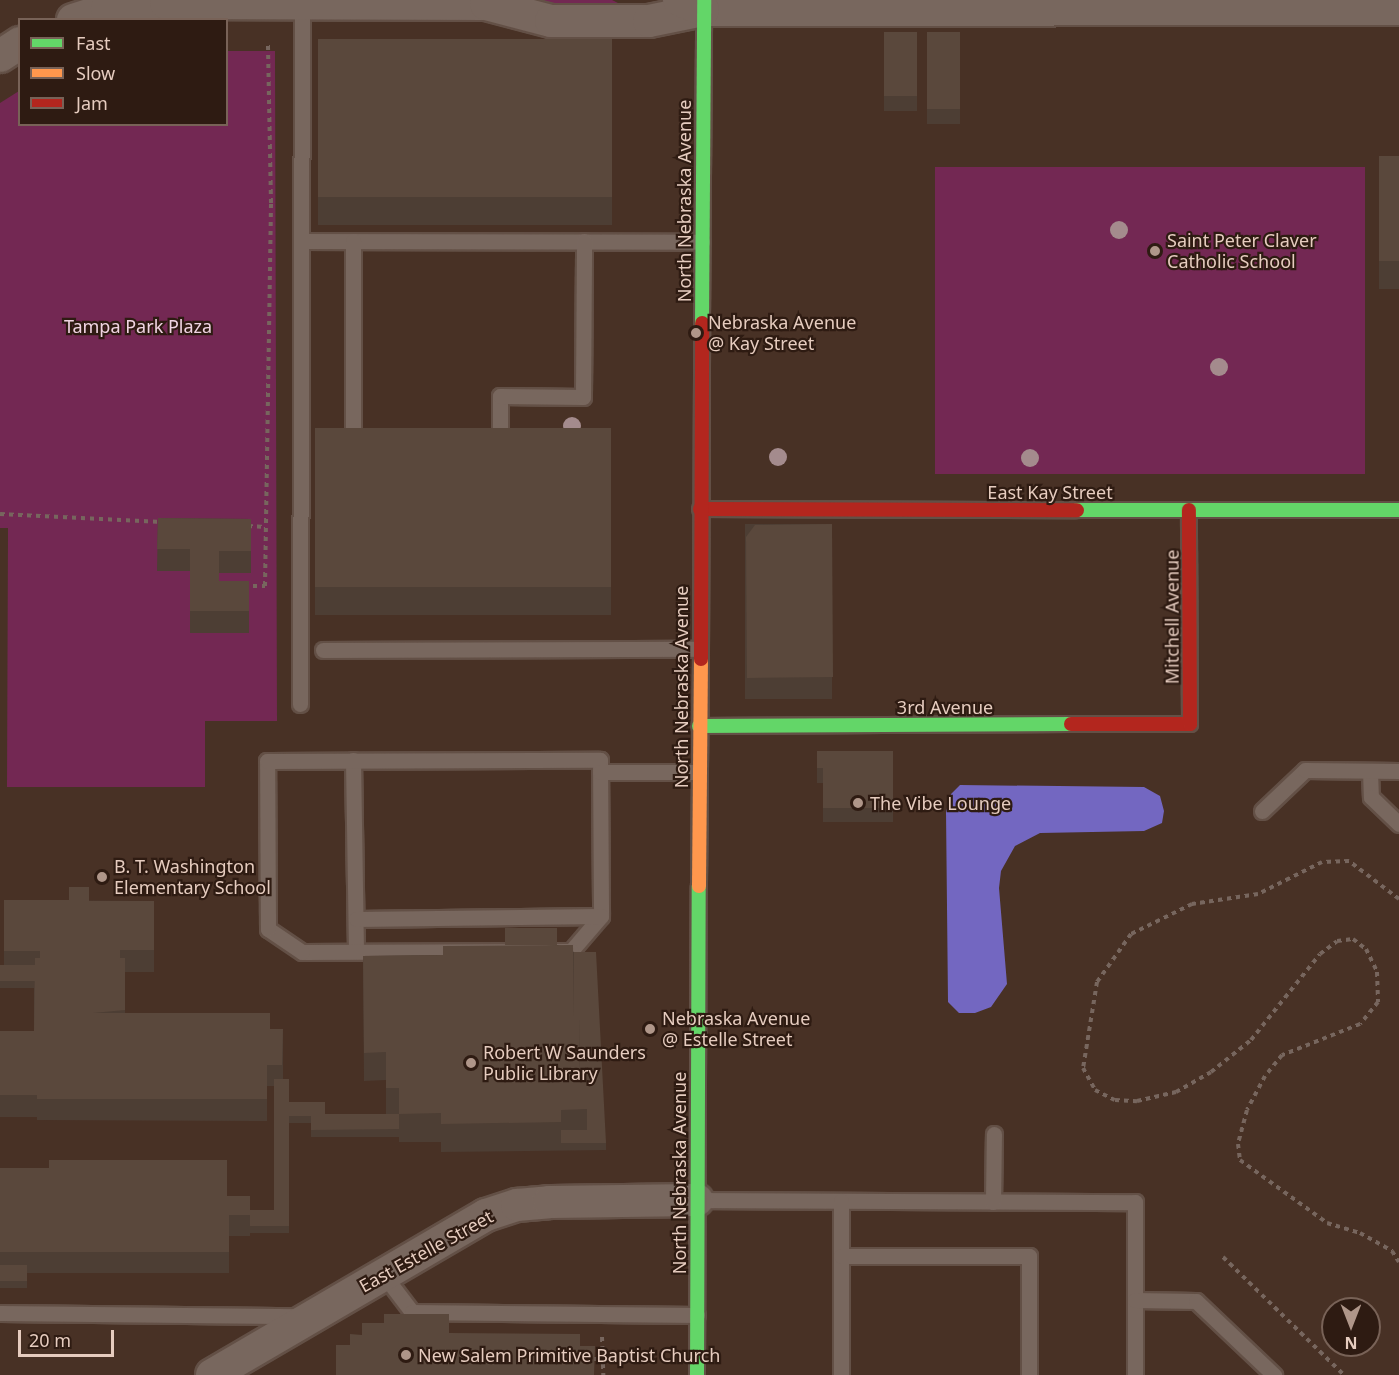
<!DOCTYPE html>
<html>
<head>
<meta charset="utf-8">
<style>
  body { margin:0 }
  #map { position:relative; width:1399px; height:1375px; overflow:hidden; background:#483125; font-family:"Noto Sans",sans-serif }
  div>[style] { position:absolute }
  .green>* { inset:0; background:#732853; transform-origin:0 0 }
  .water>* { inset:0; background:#7367c1 }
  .path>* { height:4px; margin-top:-2px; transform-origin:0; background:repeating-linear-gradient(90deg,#77665e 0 4.5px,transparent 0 9px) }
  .roads { filter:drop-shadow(2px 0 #635046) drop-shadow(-2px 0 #635046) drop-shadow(0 2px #635046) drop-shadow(0 -2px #635046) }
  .lane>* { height:15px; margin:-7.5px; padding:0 7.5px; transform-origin:7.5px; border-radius:7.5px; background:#78675e }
  .street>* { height:32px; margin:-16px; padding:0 16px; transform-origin:16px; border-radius:16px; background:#78675e }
  .fast>* { height:14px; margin:-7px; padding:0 7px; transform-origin:7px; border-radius:7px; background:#63d668 }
  .slow>* { height:14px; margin:-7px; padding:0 7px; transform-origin:7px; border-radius:7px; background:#ff974d }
  .jam>* { height:14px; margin:-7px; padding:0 7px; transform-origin:7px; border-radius:7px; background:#b3261e }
  .trees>* { width:18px; height:18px; margin:-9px; border-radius:50%; background:#a48b8d }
  .wall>* { inset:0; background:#4d3e34; transform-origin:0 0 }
  .building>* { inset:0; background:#5a483c; transform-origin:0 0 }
  .dots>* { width:16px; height:16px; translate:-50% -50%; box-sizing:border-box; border:3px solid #2e1b12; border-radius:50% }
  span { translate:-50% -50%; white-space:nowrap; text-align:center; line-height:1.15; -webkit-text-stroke:4.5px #2e1b12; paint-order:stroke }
  .street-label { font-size:18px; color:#e6ccbf }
  .poi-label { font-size:18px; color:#e6ccbf }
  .left { translate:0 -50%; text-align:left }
  .park-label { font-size:18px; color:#f0d4e2 }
  .legend { position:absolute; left:18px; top:18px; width:210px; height:108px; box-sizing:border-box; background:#2e1b12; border:2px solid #786257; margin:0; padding:8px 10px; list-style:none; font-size:18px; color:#e6ccbf }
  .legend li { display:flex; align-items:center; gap:12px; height:30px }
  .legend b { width:30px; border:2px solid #786257 }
  .north { position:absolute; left:1321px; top:1297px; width:60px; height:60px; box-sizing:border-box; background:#2e1b12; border:2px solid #786257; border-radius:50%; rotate:180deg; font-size:16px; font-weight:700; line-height:24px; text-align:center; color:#e6ccbf }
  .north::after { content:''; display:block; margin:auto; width:21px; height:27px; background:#af9689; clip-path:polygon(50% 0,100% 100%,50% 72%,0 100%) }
  .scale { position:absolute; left:18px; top:1330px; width:96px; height:27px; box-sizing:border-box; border:3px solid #e6ccbf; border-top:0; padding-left:8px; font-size:18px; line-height:21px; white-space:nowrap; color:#e6ccbf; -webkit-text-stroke:4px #2e1b12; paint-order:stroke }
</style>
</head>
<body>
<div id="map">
  <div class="green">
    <div style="clip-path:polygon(532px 0,612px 0,626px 7px,552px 12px)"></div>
    <div style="clip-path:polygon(227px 51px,275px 51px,277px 721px,205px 721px,205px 787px,7px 787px,8px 528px,0 528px,0 103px,19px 91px,20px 124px,226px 124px)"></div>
    <div style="left:935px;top:167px;width:430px;height:307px"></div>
  </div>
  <div class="water">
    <div style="clip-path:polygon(960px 785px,1144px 787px,1160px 796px,1164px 811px,1162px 823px,1144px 831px,1040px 833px,1015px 846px,1001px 871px,999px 888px,1007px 984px,991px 1007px,975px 1013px,959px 1013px,948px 1002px,946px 812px,951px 794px)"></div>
  </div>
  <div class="path">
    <div style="left:0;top:514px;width:162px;rotate:2.8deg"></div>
    <div style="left:248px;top:526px;width:17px;rotate:3deg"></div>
    <div style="left:244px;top:586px;width:21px"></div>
    <div style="left:265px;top:586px;width:383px;rotate:-89.1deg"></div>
    <div style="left:271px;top:203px;width:161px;rotate:-91.1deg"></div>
    <div style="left:1399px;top:899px;width:63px;rotate:-142.8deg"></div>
    <div style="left:1349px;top:861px;width:27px;rotate:178deg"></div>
    <div style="left:1322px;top:862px;width:72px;rotate:153.4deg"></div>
    <div style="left:1258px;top:894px;width:67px;rotate:171.4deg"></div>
    <div style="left:1192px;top:904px;width:68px;rotate:153.8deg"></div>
    <div style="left:1131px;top:934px;width:59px;rotate:125.3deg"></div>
    <div style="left:1097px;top:982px;width:87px;rotate:99.2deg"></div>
    <div style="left:1083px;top:1068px;width:25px;rotate:61deg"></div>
    <div style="left:1095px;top:1090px;width:22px;rotate:27deg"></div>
    <div style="left:1115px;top:1100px;width:22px;rotate:3deg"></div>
    <div style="left:1137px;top:1101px;width:40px;rotate:-13deg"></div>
    <div style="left:1176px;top:1092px;width:40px;rotate:-29.7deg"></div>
    <div style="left:1211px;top:1072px;width:51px;rotate:-38.7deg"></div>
    <div style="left:1251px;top:1040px;width:110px;rotate:-51.3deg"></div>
    <div style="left:1320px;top:954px;width:21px;rotate:-37deg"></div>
    <div style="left:1337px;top:941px;width:16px;rotate:-7deg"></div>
    <div style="left:1353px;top:939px;width:16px;rotate:38deg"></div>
    <div style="left:1366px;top:949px;width:25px;rotate:64deg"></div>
    <div style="left:1377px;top:972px;width:30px;rotate:88deg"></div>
    <div style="left:1378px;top:1002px;width:28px;rotate:129deg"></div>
    <div style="left:1360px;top:1024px;width:84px;rotate:158.3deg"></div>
    <div style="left:1282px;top:1055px;width:27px;rotate:129deg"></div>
    <div style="left:1265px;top:1076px;width:38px;rotate:118deg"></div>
    <div style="left:1247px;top:1110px;width:35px;rotate:105deg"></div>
    <div style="left:1238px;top:1144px;width:16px;rotate:83deg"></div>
    <div style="left:1240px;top:1160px;width:107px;rotate:35.9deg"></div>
    <div style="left:1327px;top:1223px;width:34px;rotate:17deg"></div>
    <div style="left:1360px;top:1233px;width:37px;rotate:29deg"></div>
    <div style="left:1392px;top:1251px;width:13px;rotate:58deg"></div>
    <div style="left:1223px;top:1257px;width:169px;rotate:44.3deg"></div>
    <div style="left:602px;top:1337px;width:38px;rotate:88deg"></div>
    <div style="left:591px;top:1359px;width:43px"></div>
  </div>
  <div class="roads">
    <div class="lane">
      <div style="left:301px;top:241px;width:401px;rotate:0.1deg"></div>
      <div style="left:353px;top:241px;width:197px;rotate:90deg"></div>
      <div style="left:489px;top:438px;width:11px"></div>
      <div style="left:500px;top:438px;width:42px;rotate:-90deg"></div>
      <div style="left:500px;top:396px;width:83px;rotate:0.7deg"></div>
      <div style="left:583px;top:397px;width:156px;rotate:-89.6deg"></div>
      <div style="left:323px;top:650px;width:376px;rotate:-0.2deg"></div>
      <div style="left:300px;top:704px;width:701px;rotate:-89.84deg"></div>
      <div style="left:353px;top:760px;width:191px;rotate:89.1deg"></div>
      <div style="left:600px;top:760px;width:156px;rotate:89.6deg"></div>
      <div style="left:601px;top:916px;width:46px;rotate:130.6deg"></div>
      <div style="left:571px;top:951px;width:269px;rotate:179.8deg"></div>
      <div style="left:302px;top:952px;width:41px;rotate:-145.9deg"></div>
      <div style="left:268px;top:929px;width:168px;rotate:-90.3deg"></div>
      <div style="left:267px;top:761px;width:333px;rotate:-0.2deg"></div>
      <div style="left:1370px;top:771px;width:26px;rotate:88deg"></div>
      <div style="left:1371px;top:797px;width:39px;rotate:44deg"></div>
      <div style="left:600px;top:772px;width:99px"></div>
      <div style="left:1262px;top:811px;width:59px;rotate:-43.6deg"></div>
      <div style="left:1305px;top:770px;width:94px;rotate:0.6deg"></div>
      <div style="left:356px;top:919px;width:245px;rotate:-0.7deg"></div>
      <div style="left:697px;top:1200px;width:438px;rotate:0.3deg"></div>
      <div style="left:1135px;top:1202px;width:173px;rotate:90deg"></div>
      <div style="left:993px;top:1202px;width:68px;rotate:-89.2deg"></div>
      <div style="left:841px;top:1256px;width:55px;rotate:-90deg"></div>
      <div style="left:383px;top:1274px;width:48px;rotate:52.7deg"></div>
      <div style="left:412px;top:1312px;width:285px;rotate:0.6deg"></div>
      <div style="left:1135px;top:1300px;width:61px;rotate:0.9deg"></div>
      <div style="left:1196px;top:1301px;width:108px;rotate:43.5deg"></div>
      <div style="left:0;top:1313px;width:300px;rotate:0.6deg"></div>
      <div style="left:841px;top:1375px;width:119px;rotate:-90deg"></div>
      <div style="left:841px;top:1256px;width:188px"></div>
      <div style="left:1029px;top:1256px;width:119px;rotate:90deg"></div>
    </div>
    <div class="street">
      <div style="left:703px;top:10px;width:696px;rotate:-0.08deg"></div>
      <div style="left:73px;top:20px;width:36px;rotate:-18deg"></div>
      <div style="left:107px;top:9px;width:59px;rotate:-5.8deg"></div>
      <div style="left:166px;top:3px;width:320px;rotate:0.2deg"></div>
      <div style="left:486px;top:4px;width:67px;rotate:14.7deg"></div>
      <div style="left:551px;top:21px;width:98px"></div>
      <div style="left:649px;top:21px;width:55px;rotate:-11.5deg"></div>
      <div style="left:703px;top:10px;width:26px;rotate:-157deg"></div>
      <div style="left:0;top:56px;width:24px;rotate:-33deg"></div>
      <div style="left:212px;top:1375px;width:317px;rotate:-30.3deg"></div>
      <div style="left:486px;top:1215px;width:33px;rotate:-18deg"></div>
      <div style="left:517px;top:1205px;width:32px;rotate:-5deg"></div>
      <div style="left:549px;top:1202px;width:148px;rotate:-0.8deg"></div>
    </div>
    <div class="fast">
      <div style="left:702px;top:323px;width:323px;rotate:-89.6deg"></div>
      <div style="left:1077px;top:510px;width:322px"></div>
      <div style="left:699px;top:726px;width:372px;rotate:-0.3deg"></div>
      <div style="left:697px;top:1375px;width:489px;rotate:-89.8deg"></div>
    </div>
    <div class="slow">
      <div style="left:699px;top:886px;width:227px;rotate:-89.5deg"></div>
    </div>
    <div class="jam">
      <div style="left:700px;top:509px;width:377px;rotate:0.2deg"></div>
      <div style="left:701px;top:659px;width:336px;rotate:-89.8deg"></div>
      <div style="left:1071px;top:724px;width:119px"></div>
      <div style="left:1190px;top:724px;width:214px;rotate:-90.3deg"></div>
    </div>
  </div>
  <div class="trees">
    <div style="left:1119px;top:230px"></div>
    <div style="left:1219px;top:367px"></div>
    <div style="left:572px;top:426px"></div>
    <div style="left:778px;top:457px"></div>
    <div style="left:1030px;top:458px"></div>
  </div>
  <div class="wall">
    <div style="left:884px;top:32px;width:33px;height:79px"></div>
    <div style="left:927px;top:32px;width:33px;height:92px"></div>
    <div style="left:318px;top:39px;width:294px;height:186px"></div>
    <div style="left:1379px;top:156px;width:20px;height:133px"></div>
    <div style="left:611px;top:428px;width:187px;height:296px;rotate:90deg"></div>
    <div style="clip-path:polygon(158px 518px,251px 519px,251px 573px,219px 573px,219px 581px,249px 581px,249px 633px,190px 633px,190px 571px,157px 571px)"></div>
    <div style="left:832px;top:524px;width:175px;height:87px;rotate:90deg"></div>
    <div style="clip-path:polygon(817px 751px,893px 751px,893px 822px,823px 822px,823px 783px,817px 783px)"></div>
    <div style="clip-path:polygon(4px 900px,154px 901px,154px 972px,125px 972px,125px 1013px,270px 1029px,283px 1029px,283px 1079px,289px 1102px,325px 1114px,386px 1114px,386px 1080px,364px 1081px,363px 956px,443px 955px,558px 945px,574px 952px,606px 1143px,606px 1150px,441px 1152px,441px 1142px,399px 1142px,399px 1137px,311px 1137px,311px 1123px,289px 1123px,289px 1233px,250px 1233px,250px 1236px,229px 1236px,229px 1273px,27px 1273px,27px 1288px,0 1288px,0 1168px,227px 1196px,250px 1210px,274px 1210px,274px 1086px,267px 1086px,267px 1121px,37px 1120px,37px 1117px,0 1117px,0 1031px,34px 1031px,34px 988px,0 988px,0 965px,4px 965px)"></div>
  </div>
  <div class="building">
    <div style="left:884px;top:32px;width:33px;height:64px"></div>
    <div style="left:927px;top:32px;width:33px;height:77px"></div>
    <div style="left:318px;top:39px;width:294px;height:158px"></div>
    <div style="left:1379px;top:156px;width:20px;height:105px"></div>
    <div style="left:611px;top:428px;width:159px;height:296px;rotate:90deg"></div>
    <div style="clip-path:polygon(158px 518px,251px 519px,251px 551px,219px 551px,219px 581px,249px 581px,249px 611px,190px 611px,190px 549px,157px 549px)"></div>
    <div style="clip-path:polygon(832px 524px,833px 677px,747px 678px,746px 537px,755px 525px)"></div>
    <div style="clip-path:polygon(817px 751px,893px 751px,893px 808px,823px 808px,823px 768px,817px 768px)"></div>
    <div style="clip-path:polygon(69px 887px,89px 887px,89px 901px,154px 901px,154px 950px,120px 950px,120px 958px,125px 958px,125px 1010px,93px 1013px,270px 1013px,270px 1029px,283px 1029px,282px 1065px,267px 1065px,267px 1099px,37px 1099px,37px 1095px,0 1095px,0 1031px,34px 1031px,35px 958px,40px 958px,40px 951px,4px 951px,4px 900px,69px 900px)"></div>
    <div style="left:505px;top:928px;width:52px;height:17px"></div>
    <div style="clip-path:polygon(573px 945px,574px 1018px,579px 1018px,580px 1078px,587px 1078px,587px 1109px,561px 1110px,561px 1122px,441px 1124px,441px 1113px,399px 1114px,399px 1088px,386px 1088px,386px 1052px,364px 1053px,363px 956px,443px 955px,443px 946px)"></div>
    <div style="clip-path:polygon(574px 952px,596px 952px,606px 1143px,561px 1143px,561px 1130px,587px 1130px,587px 1078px,580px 1078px,579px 1018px,574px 1018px)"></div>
    <div style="left:0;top:965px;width:35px;height:16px"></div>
    <div style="clip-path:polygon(274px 1079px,289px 1079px,289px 1102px,325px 1102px,325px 1114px,399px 1114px,399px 1129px,311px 1130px,311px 1116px,289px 1116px,289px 1226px,250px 1226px,250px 1210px,274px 1210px)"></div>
    <div style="clip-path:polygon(49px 1160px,227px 1160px,227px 1196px,250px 1196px,250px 1215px,229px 1215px,229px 1252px,0 1252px,0 1168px,49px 1168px)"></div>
    <div style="left:0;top:1265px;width:27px;height:16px"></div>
    <div style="clip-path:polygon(384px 1314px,449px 1314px,449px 1333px,580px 1334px,580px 1346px,595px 1346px,594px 1375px,336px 1375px,336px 1345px,350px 1345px,350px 1334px,362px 1335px,362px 1323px,384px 1323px)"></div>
  </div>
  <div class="dots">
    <div style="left:1155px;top:251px;background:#af9689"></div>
    <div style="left:696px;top:333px;background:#af9689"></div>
    <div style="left:858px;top:803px;background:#af9689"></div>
    <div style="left:102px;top:877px;background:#af9689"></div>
    <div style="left:650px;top:1029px;background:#af9689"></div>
    <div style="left:471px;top:1063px;background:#af9689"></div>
    <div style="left:406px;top:1355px;background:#af9689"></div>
  </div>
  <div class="street-label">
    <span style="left:684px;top:201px;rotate:-90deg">North Nebraska Avenue</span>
    <span style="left:1050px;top:492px">East Kay Street</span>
    <span style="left:1172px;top:617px;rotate:-90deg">Mitchell Avenue</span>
    <span style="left:681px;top:687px;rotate:-90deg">North Nebraska Avenue</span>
    <span style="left:945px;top:707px">3rd Avenue</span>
    <span style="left:679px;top:1173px;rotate:-90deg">North Nebraska Avenue</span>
    <span style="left:426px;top:1251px;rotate:-29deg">East Estelle Street</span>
  </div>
  <div class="poi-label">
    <span class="left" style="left:1167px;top:251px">Saint Peter Claver<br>Catholic School</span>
    <span class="left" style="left:708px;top:333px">Nebraska Avenue<br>@ Kay Street</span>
    <span class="left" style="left:870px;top:803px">The Vibe Lounge</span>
    <span class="left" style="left:114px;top:877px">B. T. Washington<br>Elementary School</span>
    <span class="left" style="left:662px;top:1029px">Nebraska Avenue<br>@ Estelle Street</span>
    <span class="left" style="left:483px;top:1063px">Robert W Saunders<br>Public Library</span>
    <span class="left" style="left:418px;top:1355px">New Salem Primitive Baptist Church</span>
  </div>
  <div class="park-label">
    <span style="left:138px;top:326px">Tampa Park Plaza</span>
  </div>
  <ul class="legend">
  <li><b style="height:8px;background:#63d668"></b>Fast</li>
  <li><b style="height:8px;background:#ff974d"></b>Slow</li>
  <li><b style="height:8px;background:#b3261e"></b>Jam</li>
  </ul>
  <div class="north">N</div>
  <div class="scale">20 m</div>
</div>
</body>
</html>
